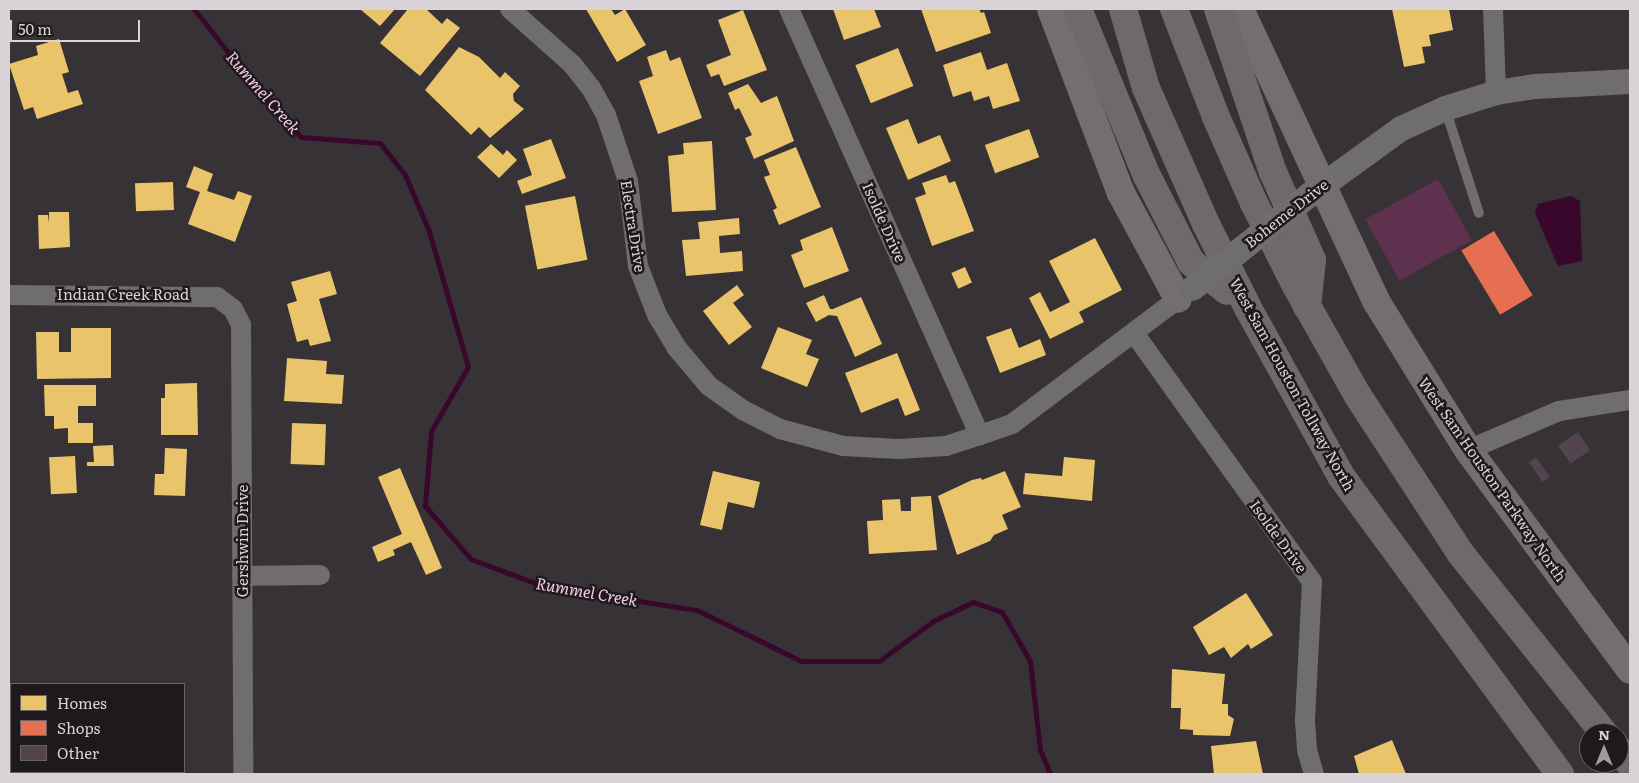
<!DOCTYPE html>
<html>
<head>
<meta charset="utf-8">
<style>
  body { margin:0 }
  #map { position:relative; width:1639px; height:783px; overflow:hidden; background:#373235; font-family:Literata,serif }
  div>[style] { position:absolute }
  .green>* { inset:0; background:#5e314e; transform-origin:0 0 }
  .water>* { inset:0; background:#38072b }
  .homes>* { inset:0; background:#e9c46a; transform-origin:0 0 }
  .shops>* { inset:0; background:#e76f51; transform-origin:0 0 }
  .stream>* { height:5px; margin:-2.5px; padding:0 2.5px; transform-origin:2.5px; border-radius:2.5px; background:#38072b }
  .building>* { inset:0; background:#53444e; transform-origin:0 0 }
  .service>* { height:10px; margin:-5px; padding:0 5px; transform-origin:5px; border-radius:5px; background:#6f6d6e }
  .minor>* { height:20px; margin:-10px; padding:0 10px; transform-origin:10px; border-radius:10px; background:#6f6d6e }
  .tertiary>* { height:25px; margin:-12.5px; padding:0 12.5px; transform-origin:12.5px; border-radius:12.5px; background:#6f6d6e }
  .secondary>* { height:28px; margin:-14px; padding:0 14px; transform-origin:14px; border-radius:14px; background:#726e71 }
  .motorway>* { height:28px; margin:-14px; padding:0 14px; transform-origin:14px; border-radius:14px; background:#6e696c }
  .tertiary-bridge>* { height:25px; margin:-12.5px; padding:0 12.5px; transform-origin:12.5px; border-radius:12.5px; background:#6f6d6e }
  span { translate:-50% -50%; white-space:nowrap; text-align:center; line-height:1.15; -webkit-text-stroke:5px #1e191c; paint-order:stroke }
  .street-label { font-size:15px; color:#d9d2d6 }
  .water-label { font-size:16px; color:#f5cae3; font-style:italic }
  .frame { position:absolute; inset:0; border:10px solid #d9d2d6; pointer-events:none }
  .legend { position:absolute; left:10px; top:683px; width:175px; height:90px; box-sizing:border-box; background:#1e191c; border:1px solid #696366; margin:0; padding:6px 9px; list-style:none; font-size:15px; color:#d9d2d6 }
  .legend li { display:flex; align-items:center; gap:10px; height:25px }
  .legend b { width:25px; border:1px solid #696366 }
  .north { position:absolute; left:1579px; top:723px; width:50px; height:50px; box-sizing:border-box; background:#1e191c; border:1px solid #696366; border-radius:50%; rotate:0deg; font-size:14px; font-weight:700; line-height:20px; text-align:center; color:#d9d2d6 }
  .north::after { content:''; display:block; margin:auto; width:18px; height:22px; background:#a09a9e; clip-path:polygon(50% 0,100% 100%,50% 72%,0 100%) }
  .scale { position:absolute; left:10px; top:20px; width:130px; height:22px; box-sizing:border-box; border:2px solid #d9d2d6; border-top:0; padding-left:6px; font-size:15px; line-height:18px; white-space:nowrap; color:#d9d2d6; -webkit-text-stroke:4px #1e191c; paint-order:stroke }
</style>
</head>
<body>
<div id="map">
  <div class="green">
    <div style="left:1438px;top:179px;width:70px;height:83px;rotate:61deg"></div>
  </div>
  <div class="water">
    <div style="clip-path:polygon(1571px 196px,1580px 201px,1582px 261px,1558px 266px,1535px 213px,1538px 204px)"></div>
  </div>
  <div class="homes">
    <div style="clip-path:polygon(360px 9px,395px 9px,380px 26px)"></div>
    <div style="clip-path:polygon(408px 9px,426px 9px,442px 24px,447px 18px,460px 28px,420px 76px,380px 43px)"></div>
    <div style="clip-path:polygon(586px 9px,611px 9px,615px 15px,625px 9px,646px 45px,617px 62px)"></div>
    <div style="clip-path:polygon(833px 9px,874px 9px,881px 27px,844px 40px)"></div>
    <div style="clip-path:polygon(921px 9px,979px 9px,981px 13px,984px 12px,991px 33px,936px 52px)"></div>
    <div style="clip-path:polygon(1392px 9px,1449px 9px,1453px 30px,1429px 35px,1431px 46px,1422px 47px,1425px 63px,1404px 67px)"></div>
    <div style="clip-path:polygon(743px 10px,767px 70px,724px 86px,719px 74px,711px 77px,706px 65px,731px 55px,718px 20px)"></div>
    <div style="clip-path:polygon(59px 39px,69px 72px,62px 74px,68px 93px,78px 90px,83px 104px,37px 119px,33px 107px,24px 110px,9px 64px,38px 55px,36px 46px)"></div>
    <div style="clip-path:polygon(459px 47px,479px 57px,500px 78px,505px 72px,520px 86px,513px 94px,514px 101px,524px 109px,490px 138px,479px 127px,471px 135px,425px 90px)"></div>
    <div style="left:898px;top:48px;width:41px;height:46px;rotate:68deg"></div>
    <div style="clip-path:polygon(666px 50px,670px 61px,680px 57px,702px 118px,658px 134px,639px 81px,653px 76px,647px 57px)"></div>
    <div style="clip-path:polygon(981px 52px,987px 70px,1007px 63px,1020px 101px,993px 109px,989px 96px,974px 101px,971px 91px,953px 97px,943px 65px)"></div>
    <div style="clip-path:polygon(748px 84px,761px 103px,777px 96px,794px 141px,754px 159px,745px 138px,752px 135px,739px 108px,735px 110px,728px 93px)"></div>
    <div style="clip-path:polygon(908px 119px,918px 144px,940px 135px,951px 161px,908px 180px,886px 128px)"></div>
    <div style="left:1029px;top:129px;width:30px;height:47px;rotate:70deg"></div>
    <div style="clip-path:polygon(551px 139px,566px 178px,522px 194px,517px 181px,532px 175px,523px 149px)"></div>
    <div style="clip-path:polygon(712px 141px,716px 210px,672px 212px,668px 156px,684px 154px,683px 143px)"></div>
    <div style="clip-path:polygon(491px 144px,503px 155px,507px 150px,517px 160px,499px 178px,477px 157px)"></div>
    <div style="clip-path:polygon(796px 147px,821px 207px,779px 225px,773px 210px,777px 208px,764px 177px,770px 175px,764px 160px)"></div>
    <div style="clip-path:polygon(194px 166px,213px 174px,207px 191px,234px 200px,238px 191px,252px 196px,235px 242px,188px 224px,200px 192px,186px 187px)"></div>
    <div style="clip-path:polygon(946px 175px,949px 183px,955px 181px,974px 231px,932px 246px,915px 198px,926px 194px,922px 183px)"></div>
    <div style="left:173px;top:182px;width:28px;height:38px;rotate:88deg"></div>
    <div style="left:575px;top:196px;width:65px;height:51px;rotate:79deg"></div>
    <div style="clip-path:polygon(49px 212px,69px 212px,70px 247px,39px 249px,38px 215px,48px 215px,49px 223px)"></div>
    <div style="clip-path:polygon(739px 218px,740px 234px,719px 236px,720px 253px,742px 251px,743px 271px,686px 276px,682px 240px,700px 239px,698px 222px)"></div>
    <div style="clip-path:polygon(832px 227px,849px 271px,804px 288px,791px 255px,803px 250px,800px 240px)"></div>
    <div style="clip-path:polygon(1095px 238px,1122px 290px,1079px 312px,1084px 322px,1050px 339px,1029px 298px,1040px 292px,1050px 312px,1070px 302px,1049px 261px)"></div>
    <div style="left:965px;top:267px;width:17px;height:15px;rotate:66deg"></div>
    <div style="clip-path:polygon(330px 271px,337px 294px,319px 299px,331px 341px,310px 346px,308px 339px,297px 342px,287px 304px,297px 301px,291px 282px)"></div>
    <div style="clip-path:polygon(737px 285px,744px 295px,733px 303px,752px 327px,729px 345px,703px 311px)"></div>
    <div style="clip-path:polygon(824px 295px,830px 309px,833px 309px,861px 297px,882px 344px,855px 357px,837px 316px,829px 315px,816px 322px,806px 303px)"></div>
    <div style="clip-path:polygon(778px 327px,812px 340px,806px 354px,819px 359px,807px 387px,761px 368px)"></div>
    <div style="clip-path:polygon(71px 328px,111px 328px,111px 378px,37px 379px,36px 332px,59px 332px,59px 352px,71px 352px)"></div>
    <div style="clip-path:polygon(1011px 328px,1019px 348px,1040px 339px,1046px 355px,1000px 373px,986px 337px)"></div>
    <div style="clip-path:polygon(897px 353px,920px 410px,905px 416px,898px 398px,861px 413px,845px 373px)"></div>
    <div style="clip-path:polygon(287px 358px,327px 361px,326px 374px,344px 375px,342px 404px,284px 401px)"></div>
    <div style="clip-path:polygon(197px 383px,198px 435px,161px 435px,161px 398px,165px 398px,165px 384px)"></div>
    <div style="clip-path:polygon(44px 385px,96px 385px,96px 406px,78px 406px,78px 423px,93px 423px,93px 443px,68px 443px,68px 428px,54px 429px,54px 416px,45px 416px)"></div>
    <div style="left:292px;top:423px;width:34px;height:41px;rotate:2deg"></div>
    <div style="clip-path:polygon(113px 445px,114px 466px,87px 466px,87px 462px,94px 462px,93px 446px)"></div>
    <div style="clip-path:polygon(165px 448px,187px 449px,185px 496px,154px 495px,155px 474px,164px 474px)"></div>
    <div style="left:75px;top:456px;width:37px;height:26px;rotate:87deg"></div>
    <div style="clip-path:polygon(1064px 457px,1095px 460px,1092px 501px,1023px 494px,1025px 473px,1062px 476px)"></div>
    <div style="clip-path:polygon(400px 468px,442px 568px,426px 575px,411px 542px,393px 550px,395px 555px,378px 562px,372px 547px,402px 534px,378px 477px)"></div>
    <div style="clip-path:polygon(713px 471px,760px 482px,754px 508px,728px 502px,722px 530px,700px 525px)"></div>
    <div style="clip-path:polygon(1005px 471px,1021px 507px,1002px 515px,1008px 529px,994px 535px,990px 541px,957px 555px,938px 496px,972px 480px,981px 478px,982px 480px)"></div>
    <div style="clip-path:polygon(931px 496px,937px 550px,869px 554px,867px 521px,883px 520px,882px 500px,900px 499px,901px 511px,911px 511px,911px 497px)"></div>
    <div style="clip-path:polygon(1246px 593px,1273px 635px,1251px 649px,1248px 644px,1231px 658px,1224px 647px,1209px 655px,1193px 627px)"></div>
    <div style="clip-path:polygon(1172px 669px,1225px 674px,1222px 704px,1228px 704px,1228px 715px,1234px 719px,1230px 736px,1193px 735px,1193px 730px,1180px 729px,1181px 708px,1171px 708px)"></div>
    <div style="clip-path:polygon(1392px 740px,1406px 774px,1359px 774px,1354px 756px)"></div>
    <div style="clip-path:polygon(1256px 741px,1263px 774px,1214px 774px,1211px 746px)"></div>
  </div>
  <div class="shops">
    <div style="left:1494px;top:231px;width:75px;height:38px;rotate:59deg"></div>
  </div>
  <div class="stream">
    <div style="left:194px;top:9px;width:90px;rotate:51.7deg"></div>
    <div style="left:250px;top:80px;width:76px;rotate:48.2deg"></div>
    <div style="left:301px;top:137px;width:79px;rotate:4.3deg"></div>
    <div style="left:380px;top:143px;width:41px;rotate:52deg"></div>
    <div style="left:405px;top:175px;width:61px;rotate:66.8deg"></div>
    <div style="left:429px;top:231px;width:141px;rotate:74deg"></div>
    <div style="left:468px;top:367px;width:74px;rotate:120deg"></div>
    <div style="left:431px;top:431px;width:75px;rotate:94.6deg"></div>
    <div style="left:425px;top:506px;width:70px;rotate:49deg"></div>
    <div style="left:471px;top:559px;width:77px;rotate:20.6deg"></div>
    <div style="left:543px;top:586px;width:156px;rotate:8.9deg"></div>
    <div style="left:697px;top:610px;width:116px;rotate:26.1deg"></div>
    <div style="left:801px;top:661px;width:78px"></div>
    <div style="left:879px;top:661px;width:67px;rotate:-36.5deg"></div>
    <div style="left:933px;top:621px;width:44px;rotate:-25.4deg"></div>
    <div style="left:973px;top:602px;width:31px;rotate:19deg"></div>
    <div style="left:1002px;top:612px;width:56px;rotate:60.3deg"></div>
    <div style="left:1030px;top:661px;width:90px;rotate:83.6deg"></div>
    <div style="left:1040px;top:750px;width:26px;rotate:67deg"></div>
  </div>
  <div class="building">
    <div style="left:1578px;top:432px;width:22px;height:24px;rotate:56deg"></div>
    <div style="left:1536px;top:457px;width:24px;height:9px;rotate:55deg"></div>
  </div>
  <div class="service">
    <div style="left:1445px;top:108px;width:110px;rotate:72.1deg"></div>
  </div>
  <div class="minor">
    <div style="left:510px;top:9px;width:83px;rotate:41.6deg"></div>
    <div style="left:572px;top:64px;width:31px;rotate:52deg"></div>
    <div style="left:591px;top:88px;width:31px;rotate:61deg"></div>
    <div style="left:606px;top:115px;width:70px;rotate:71.6deg"></div>
    <div style="left:628px;top:181px;width:86px;rotate:83.3deg"></div>
    <div style="left:638px;top:266px;width:53px;rotate:68.8deg"></div>
    <div style="left:657px;top:315px;width:37px;rotate:59deg"></div>
    <div style="left:676px;top:347px;width:51px;rotate:49.8deg"></div>
    <div style="left:709px;top:386px;width:42px;rotate:35.2deg"></div>
    <div style="left:743px;top:410px;width:42px;rotate:27.2deg"></div>
    <div style="left:780px;top:429px;width:65px;rotate:15.1deg"></div>
    <div style="left:843px;top:446px;width:55px;rotate:3.1deg"></div>
    <div style="left:898px;top:449px;width:48px;rotate:-3.6deg"></div>
    <div style="left:946px;top:446px;width:36px;rotate:-18deg"></div>
    <div style="left:980px;top:435px;width:34px;rotate:-19deg"></div>
    <div style="left:1012px;top:424px;width:208px;rotate:-37deg"></div>
    <div style="left:789px;top:9px;width:467px;rotate:65.9deg"></div>
    <div style="left:1493px;top:9px;width:83px;rotate:87.9deg"></div>
    <div style="left:9px;top:295px;width:208px;rotate:0.6deg"></div>
    <div style="left:217px;top:297px;width:20px;rotate:37deg"></div>
    <div style="left:233px;top:309px;width:18px;rotate:63deg"></div>
    <div style="left:241px;top:325px;width:449px;rotate:89.7deg"></div>
    <div style="left:1134px;top:333px;width:306px;rotate:54.4deg"></div>
    <div style="left:1312px;top:582px;width:139px;rotate:92.9deg"></div>
    <div style="left:1305px;top:721px;width:29px;rotate:86deg"></div>
    <div style="left:1307px;top:750px;width:25px;rotate:74deg"></div>
    <div style="left:1468px;top:450px;width:99px;rotate:-23.2deg"></div>
    <div style="left:1559px;top:411px;width:72px;rotate:-8.8deg"></div>
    <div style="left:242px;top:576px;width:78px;rotate:-0.7deg"></div>
  </div>
  <div class="tertiary">
    <div style="left:1307px;top:196px;width:116px;rotate:-35.9deg"></div>
    <div style="left:1401px;top:128px;width:48px;rotate:-24.4deg"></div>
    <div style="left:1445px;top:108px;width:53px;rotate:-17.4deg"></div>
    <div style="left:1496px;top:92px;width:39px;rotate:-9deg"></div>
    <div style="left:1535px;top:86px;width:95px;rotate:-3deg"></div>
  </div>
  <div class="secondary">
    <div style="left:1051px;top:9px;width:197px;rotate:69.2deg"></div>
    <div style="left:1121px;top:193px;width:120px;rotate:61.7deg"></div>
    <div style="left:1240px;top:9px;width:322px;rotate:65deg"></div>
    <div style="left:1376px;top:301px;width:175px;rotate:58.3deg"></div>
    <div style="left:1468px;top:450px;width:273px;rotate:53.6deg"></div>
  </div>
  <div class="motorway">
    <div style="left:1078px;top:9px;width:181px;rotate:67.6deg"></div>
    <div style="left:1147px;top:176px;width:97px;rotate:62.9deg"></div>
    <div style="left:1191px;top:262px;width:46px;rotate:38.9deg"></div>
    <div style="left:1123px;top:9px;width:82px;rotate:73.8deg"></div>
    <div style="left:1146px;top:88px;width:149px;rotate:66.2deg"></div>
    <div style="left:1206px;top:224px;width:94px;rotate:63.4deg"></div>
    <div style="left:1248px;top:308px;width:192px;rotate:61deg"></div>
    <div style="left:1341px;top:476px;width:370px;rotate:53.7deg"></div>
    <div style="left:1174px;top:9px;width:116px;rotate:68.7deg"></div>
    <div style="left:1216px;top:117px;width:94px;rotate:66.2deg"></div>
    <div style="left:1254px;top:203px;width:93px;rotate:63.2deg"></div>
    <div style="left:1296px;top:286px;width:126px;rotate:60.6deg"></div>
    <div style="left:1358px;top:396px;width:189px;rotate:56.9deg"></div>
    <div style="left:1461px;top:554px;width:229px;rotate:51.4deg"></div>
    <div style="left:1218px;top:9px;width:172px;rotate:71.4deg"></div>
    <div style="left:1273px;top:172px;width:96px;rotate:66.1deg"></div>
    <div style="left:1312px;top:260px;width:47px;rotate:96.1deg"></div>
    <div style="left:1619px;top:750px;width:18px;rotate:52deg"></div>
  </div>
  <div class="tertiary-bridge">
    <div style="left:1192px;top:288px;width:142px;rotate:-38.7deg"></div>
  </div>
  <div class="street-label">
    <span style="left:1286px;top:213px;rotate:-38deg">Boheme Drive</span>
    <span style="left:885px;top:222px;rotate:66deg">Isolde Drive</span>
    <span style="left:634px;top:226px;rotate:81deg">Electra Drive</span>
    <span style="left:123px;top:294px">Indian Creek Road</span>
    <span style="left:1293px;top:384px;rotate:61deg">West Sam Houston Tollway North</span>
    <span style="left:1493px;top:479px;rotate:55deg">West Sam Houston Parkway North</span>
    <span style="left:1279px;top:536px;rotate:54deg">Isolde Drive</span>
    <span style="left:242px;top:541px;rotate:-90deg">Gershwin Drive</span>
  </div>
  <div class="water-label">
    <span style="left:264px;top:92px;rotate:49deg">Rummel Creek</span>
    <span style="left:587px;top:591px;rotate:10deg">Rummel Creek</span>
  </div>
  <div class="frame"></div>
  <ul class="legend">
  <li><b style="height:14px;background:#e9c46a"></b>Homes</li>
  <li><b style="height:14px;background:#e76f51"></b>Shops</li>
  <li><b style="height:14px;background:#53444e"></b>Other</li>
  </ul>
  <div class="north">N</div>
  <div class="scale">50 m</div>
</div>
</body>
</html>
